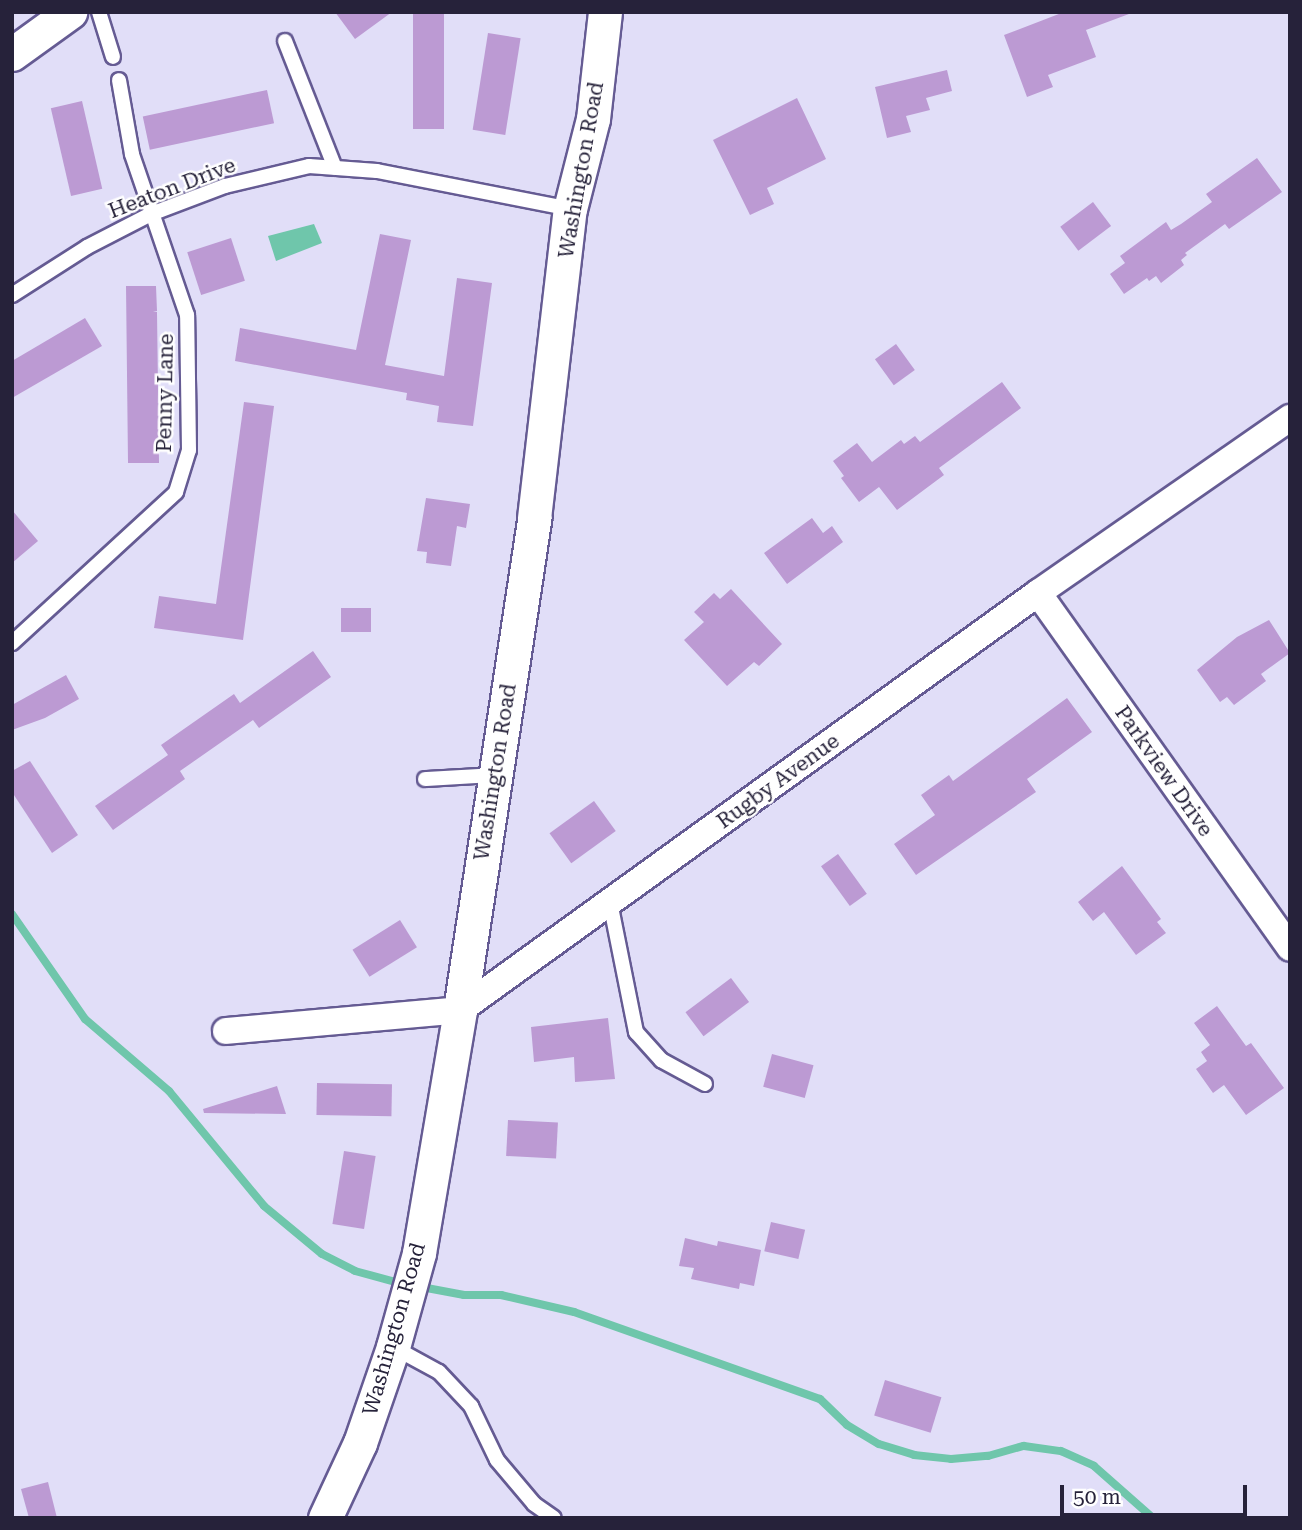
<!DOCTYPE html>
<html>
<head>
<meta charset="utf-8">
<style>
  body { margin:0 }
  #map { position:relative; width:1302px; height:1530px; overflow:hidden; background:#e1def8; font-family:"Roboto Serif",serif }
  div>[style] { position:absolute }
  .water>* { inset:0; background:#6fc6ab }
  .stream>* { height:8px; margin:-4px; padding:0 4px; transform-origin:4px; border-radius:4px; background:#6fc6ab }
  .building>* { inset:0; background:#bc9ad3; transform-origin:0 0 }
  .roads { filter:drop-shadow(2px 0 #655b93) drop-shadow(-2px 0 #655b93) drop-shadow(0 2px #655b93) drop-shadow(0 -2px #655b93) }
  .service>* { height:14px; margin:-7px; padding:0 7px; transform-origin:7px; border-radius:7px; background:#fff }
  .minor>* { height:26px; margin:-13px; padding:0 13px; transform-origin:13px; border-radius:13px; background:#fff }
  .tertiary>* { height:33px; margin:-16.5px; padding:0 16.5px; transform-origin:16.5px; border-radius:16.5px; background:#fff }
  span { translate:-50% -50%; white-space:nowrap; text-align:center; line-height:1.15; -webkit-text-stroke:5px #fff; paint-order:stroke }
  .street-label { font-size:21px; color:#26223a }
  .frame { position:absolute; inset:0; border:14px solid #26223a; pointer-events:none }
  .scale { position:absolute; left:1060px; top:1485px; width:187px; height:32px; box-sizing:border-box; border:4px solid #26223a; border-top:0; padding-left:9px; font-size:21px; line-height:24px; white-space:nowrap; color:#26223a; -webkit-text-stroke:5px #fff; paint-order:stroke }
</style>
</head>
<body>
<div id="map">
  <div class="water">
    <div style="clip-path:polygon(314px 224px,322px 243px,276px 261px,268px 236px)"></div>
  </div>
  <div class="stream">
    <div style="left:12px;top:914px;width:128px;rotate:55.2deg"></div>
    <div style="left:85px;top:1019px;width:111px;rotate:40.6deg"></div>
    <div style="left:169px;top:1091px;width:149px;rotate:50.4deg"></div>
    <div style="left:264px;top:1206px;width:75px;rotate:39.6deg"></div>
    <div style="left:322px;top:1254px;width:37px;rotate:27deg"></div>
    <div style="left:355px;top:1271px;width:50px;rotate:15.2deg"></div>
    <div style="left:416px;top:1286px;width:49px;rotate:10.6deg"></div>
    <div style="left:464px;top:1295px;width:37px"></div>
    <div style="left:501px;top:1295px;width:75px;rotate:13.1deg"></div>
    <div style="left:574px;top:1312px;width:261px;rotate:19.5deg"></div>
    <div style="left:820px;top:1399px;width:37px;rotate:44deg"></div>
    <div style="left:847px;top:1425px;width:37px;rotate:31deg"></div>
    <div style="left:879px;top:1444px;width:37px;rotate:17deg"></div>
    <div style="left:914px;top:1455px;width:37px;rotate:6deg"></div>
    <div style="left:951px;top:1459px;width:37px;rotate:-5deg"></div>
    <div style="left:988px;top:1456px;width:37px;rotate:-16deg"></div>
    <div style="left:1024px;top:1446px;width:37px;rotate:8deg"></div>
    <div style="left:1061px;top:1451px;width:36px;rotate:24deg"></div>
    <div style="left:1094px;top:1466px;width:79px;rotate:41.4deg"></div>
  </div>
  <div class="building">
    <div style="clip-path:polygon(335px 12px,392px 12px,355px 39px)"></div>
    <div style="left:413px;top:12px;width:31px;height:117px"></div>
    <div style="clip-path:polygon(1064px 12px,1129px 14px,1086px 30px,1096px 57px,1048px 75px,1053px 87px,1027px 97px,1004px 35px)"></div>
    <div style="left:488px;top:33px;width:33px;height:98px;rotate:9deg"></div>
    <div style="clip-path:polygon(947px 70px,952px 91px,926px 98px,930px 110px,906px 116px,911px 132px,887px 138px,875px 87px)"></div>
    <div style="left:267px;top:90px;width:34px;height:127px;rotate:78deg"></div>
    <div style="clip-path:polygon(797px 98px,826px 159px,767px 188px,774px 204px,750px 215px,713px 140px)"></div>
    <div style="left:82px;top:101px;width:90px;height:32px;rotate:77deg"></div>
    <div style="clip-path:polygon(1257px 158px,1282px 192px,1229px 229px,1225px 224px,1185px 253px,1187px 255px,1181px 260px,1184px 265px,1161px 283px,1156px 276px,1149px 281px,1147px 278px,1124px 294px,1110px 274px,1125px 263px,1120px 256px,1166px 222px,1171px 230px,1181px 224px,1212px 202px,1206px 194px)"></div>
    <div style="left:1093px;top:202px;width:30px;height:41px;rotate:53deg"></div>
    <div style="clip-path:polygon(380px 234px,411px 240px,385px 365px,444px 376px,457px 278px,492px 283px,473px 426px,437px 422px,439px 406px,406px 400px,407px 393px,235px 361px,240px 328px,356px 350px)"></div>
    <div style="left:231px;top:238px;width:45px;height:46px;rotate:72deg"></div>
    <div style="clip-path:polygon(126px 286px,156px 286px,157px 311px,153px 312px,157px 312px,159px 463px,128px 463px)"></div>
    <div style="clip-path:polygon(85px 318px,102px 346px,12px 398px,12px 361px)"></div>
    <div style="left:896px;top:344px;width:32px;height:26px;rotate:54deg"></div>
    <div style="clip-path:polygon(1002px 382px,1021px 408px,939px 468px,944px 475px,897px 510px,879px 487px,859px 502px,841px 478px,844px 476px,833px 461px,857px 443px,872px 462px,901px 440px,904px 444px,915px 436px,920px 442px)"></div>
    <div style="clip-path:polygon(244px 402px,274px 406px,243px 640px,154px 628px,159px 596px,216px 604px)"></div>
    <div style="clip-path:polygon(426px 498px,470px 504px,466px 528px,457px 526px,451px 566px,426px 563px,427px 552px,417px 551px)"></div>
    <div style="clip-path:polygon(12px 510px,38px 541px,12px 563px)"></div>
    <div style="clip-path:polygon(812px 518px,823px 533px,832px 526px,843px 542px,787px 584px,764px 553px)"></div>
    <div style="clip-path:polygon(731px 589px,782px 644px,759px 666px,754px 662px,727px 686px,684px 640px,704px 622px,694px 612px,714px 593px,720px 599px)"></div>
    <div style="left:341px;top:608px;width:30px;height:24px"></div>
    <div style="clip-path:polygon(1269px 620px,1290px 653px,1261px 674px,1266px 681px,1234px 705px,1227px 697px,1220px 702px,1197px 670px,1237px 637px)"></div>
    <div style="clip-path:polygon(313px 651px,331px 677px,259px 728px,253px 720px,180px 771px,185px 779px,113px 830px,95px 806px,168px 755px,161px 745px,234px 694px,240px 703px)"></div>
    <div style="clip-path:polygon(66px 675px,79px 699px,45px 718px,12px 730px,12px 705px)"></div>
    <div style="clip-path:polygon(1067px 698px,1092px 732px,1027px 779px,1036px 792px,916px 875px,894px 844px,935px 815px,921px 795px,949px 775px,953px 781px)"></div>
    <div style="clip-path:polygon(30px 761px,78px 835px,52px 853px,12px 792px,12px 771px)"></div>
    <div style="left:594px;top:801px;width:37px;height:55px;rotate:54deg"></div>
    <div style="left:838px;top:854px;width:49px;height:21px;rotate:54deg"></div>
    <div style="clip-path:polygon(1122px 866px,1161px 919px,1157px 922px,1166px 933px,1136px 955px,1104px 912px,1093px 921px,1078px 902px)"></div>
    <div style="left:400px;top:920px;width:32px;height:56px;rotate:58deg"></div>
    <div style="left:731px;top:978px;width:30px;height:57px;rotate:53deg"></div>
    <div style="clip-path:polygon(1217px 1006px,1246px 1046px,1251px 1043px,1284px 1088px,1246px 1115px,1224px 1085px,1213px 1093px,1196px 1069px,1207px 1061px,1201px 1052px,1210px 1045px,1194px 1023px)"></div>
    <div style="clip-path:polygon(608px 1018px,615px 1079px,575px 1082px,574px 1057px,534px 1062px,531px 1027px)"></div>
    <div style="left:772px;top:1054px;width:43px;height:34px;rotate:15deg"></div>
    <div style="left:317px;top:1083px;width:75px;height:32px;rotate:1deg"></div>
    <div style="clip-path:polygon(277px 1086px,286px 1114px,204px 1113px,203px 1109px)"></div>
    <div style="left:508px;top:1120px;width:50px;height:36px;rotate:3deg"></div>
    <div style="left:344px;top:1151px;width:32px;height:74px;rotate:9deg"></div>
    <div style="left:771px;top:1222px;width:35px;height:30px;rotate:13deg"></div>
    <div style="clip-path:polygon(685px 1238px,717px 1246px,718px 1241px,761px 1250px,754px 1286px,740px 1283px,739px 1289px,691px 1279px,694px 1268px,679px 1266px)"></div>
    <div style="left:885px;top:1380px;width:59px;height:37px;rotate:17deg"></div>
    <div style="clip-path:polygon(48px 1482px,57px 1518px,29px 1518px,21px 1489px)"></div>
  </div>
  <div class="roads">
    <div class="service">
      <div style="left:99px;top:12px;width:47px;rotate:72.7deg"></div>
      <div style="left:285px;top:41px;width:136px;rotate:68.5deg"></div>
      <div style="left:12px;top:295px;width:89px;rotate:-32.6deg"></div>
      <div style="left:87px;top:247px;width:72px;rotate:-27.3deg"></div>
      <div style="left:151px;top:214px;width:79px;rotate:-20.7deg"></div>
      <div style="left:225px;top:186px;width:86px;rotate:-13.4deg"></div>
      <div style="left:309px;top:166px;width:68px;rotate:4.2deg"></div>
      <div style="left:377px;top:171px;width:197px;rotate:11.1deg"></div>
      <div style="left:12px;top:643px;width:223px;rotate:-42.6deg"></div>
      <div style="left:176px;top:492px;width:44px;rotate:-72.8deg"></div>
      <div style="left:189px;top:450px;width:135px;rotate:-90.8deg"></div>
      <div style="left:187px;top:315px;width:170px;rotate:-108.9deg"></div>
      <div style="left:132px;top:154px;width:75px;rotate:-100deg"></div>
      <div style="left:425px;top:779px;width:69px;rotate:-3.3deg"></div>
      <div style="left:610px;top:902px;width:133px;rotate:78.7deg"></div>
      <div style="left:636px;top:1032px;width:38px;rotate:48deg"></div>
      <div style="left:661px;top:1060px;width:50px;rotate:28.6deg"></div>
      <div style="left:393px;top:1347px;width:52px;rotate:28.5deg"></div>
      <div style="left:439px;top:1372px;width:47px;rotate:46.7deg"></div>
      <div style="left:471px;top:1406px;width:60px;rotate:64.3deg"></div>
      <div style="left:497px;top:1460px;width:57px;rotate:49.9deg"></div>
      <div style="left:534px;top:1504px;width:24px;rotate:35deg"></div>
    </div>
    <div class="minor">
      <div style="left:1038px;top:593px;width:435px;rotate:54.6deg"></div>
      <div style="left:226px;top:1031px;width:235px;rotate:-5.1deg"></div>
      <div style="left:460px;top:1010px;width:713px;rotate:-35.81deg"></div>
      <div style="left:1038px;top:593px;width:307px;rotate:-34.8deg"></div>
    </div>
    <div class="tertiary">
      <div style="left:12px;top:54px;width:72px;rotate:-35.9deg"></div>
      <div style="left:325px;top:1518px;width:83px;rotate:-65deg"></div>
      <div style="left:360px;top:1443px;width:102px;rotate:-71deg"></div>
      <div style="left:393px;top:1347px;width:98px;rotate:-74.5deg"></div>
      <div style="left:419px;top:1253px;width:246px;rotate:-80.4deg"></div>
      <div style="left:460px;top:1010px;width:498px;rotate:-81.4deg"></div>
      <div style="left:534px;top:518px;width:311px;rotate:-83.4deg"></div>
      <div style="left:570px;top:209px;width:93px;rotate:-75.7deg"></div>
      <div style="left:593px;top:119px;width:108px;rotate:-83.6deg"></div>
    </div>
  </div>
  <div class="street-label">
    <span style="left:581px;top:170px;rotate:-80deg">Washington Road</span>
    <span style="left:172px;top:188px;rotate:-21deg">Heaton Drive</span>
    <span style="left:165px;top:393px;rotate:-89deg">Penny Lane</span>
    <span style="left:1164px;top:771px;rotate:55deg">Parkview Drive</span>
    <span style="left:495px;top:772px;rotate:-81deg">Washington Road</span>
    <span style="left:778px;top:781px;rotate:-36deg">Rugby Avenue</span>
    <span style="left:394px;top:1329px;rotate:-74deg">Washington Road</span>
  </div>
  <div class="frame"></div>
  <div class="scale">50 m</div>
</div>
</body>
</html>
